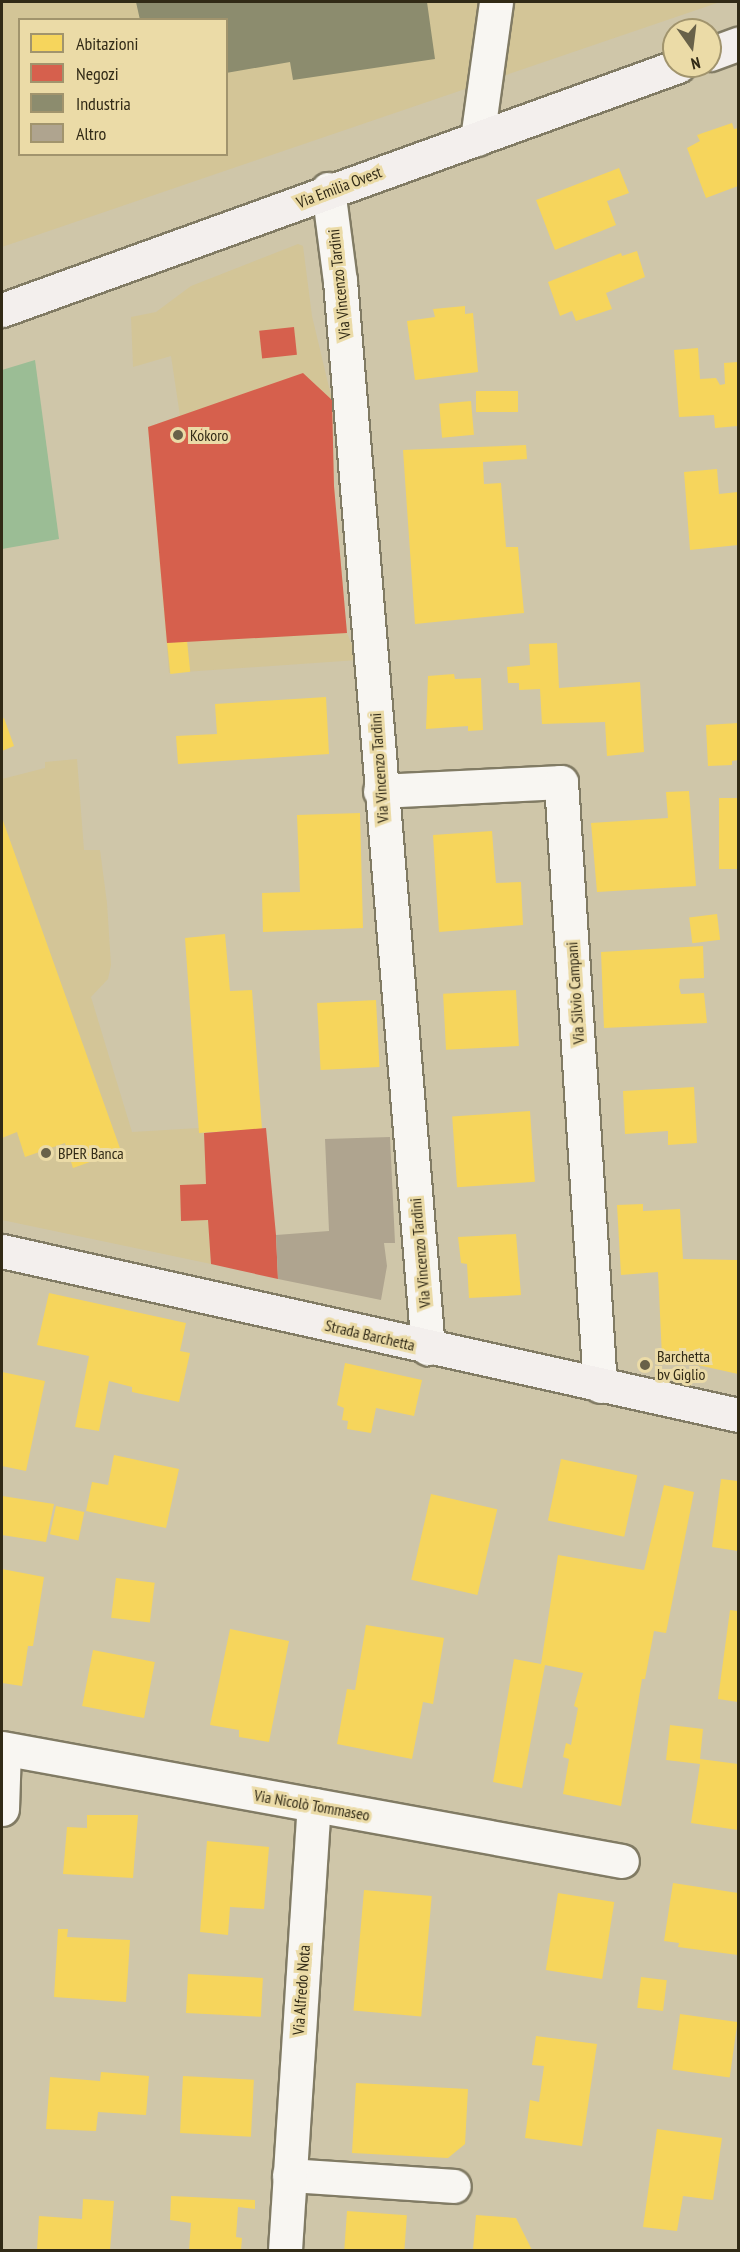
<!DOCTYPE html>
<html>
<head>
<meta charset="utf-8">
<style>
  body { margin:0 }
  #map { position:relative; width:740px; height:2252px; overflow:hidden; background:#cfc6a9; font-family:"PT Sans Narrow",sans-serif }
  div>[style] { position:absolute }
  .built>* { inset:0; background:#d3c597 }
  .green>* { inset:0; background:#9bbd95 }
  .homes>* { inset:0; background:#f6d55c; transform-origin:0 0 }
  .shops>* { inset:0; background:#d6604d; transform-origin:0 0 }
  .industry>* { inset:0; background:#8c8c6e }
  .building>* { inset:0; background:#afa48f }
  .roads { filter:drop-shadow(2px 0 #817b64) drop-shadow(-2px 0 #817b64) drop-shadow(0 2px #817b64) drop-shadow(0 -2px #817b64) }
  .street>* { height:33px; margin:-16.5px; padding:0 16.5px; transform-origin:16.5px; border-radius:16.5px; background:#f8f6f2 }
  .secondary>* { height:33px; margin:-16.5px; padding:0 16.5px; transform-origin:16.5px; border-radius:16.5px; background:#f3efed }
  .dots>* { width:16px; height:16px; translate:-50% -50%; box-sizing:border-box; border:3px solid #ebdba7; border-radius:50% }
  span { translate:-50% -50%; white-space:nowrap; text-align:center; line-height:1.15; -webkit-text-stroke:6px #ebdba7; paint-order:stroke }
  .street-label { font-size:16px; color:#312a16 }
  .poi-label { font-size:16px; color:#312a16 }
  .left { translate:0 -50%; text-align:left }
  .frame { position:absolute; inset:0; border:3px solid #312a16; pointer-events:none }
  .legend { position:absolute; left:18px; top:18px; width:210px; height:138px; box-sizing:border-box; background:#ebdba7; border:2px solid #a1946d; margin:0; padding:8px 10px; list-style:none; font-size:18px; color:#312a16 }
  .legend li { display:flex; align-items:center; gap:12px; height:30px }
  .legend b { width:30px; border:2px solid #a1946d }
  .north { position:absolute; left:662px; top:18px; width:60px; height:60px; box-sizing:border-box; background:#ebdba7; border:2px solid #a1946d; border-radius:50%; rotate:166deg; font-size:16px; font-weight:700; line-height:24px; text-align:center; color:#312a16 }
  .north::after { content:''; display:block; margin:auto; width:21px; height:27px; background:#686149; clip-path:polygon(50% 0,100% 100%,50% 72%,0 100%) }
</style>
</head>
<body>
<div id="map">
  <div class="built">
    <div style="clip-path:polygon(evenodd,2px 2px,720px 2px,2px 247px,2px 2px,20px 20px,226px 20px,226px 154px,20px 154px,20px 20px)"></div>
    <div style="clip-path:polygon(298px 244px,303px 246px,312px 316px,332px 400px,334px 486px,347px 633px,358px 660px,169px 673px,148px 427px,180px 416px,171px 356px,133px 367px,131px 317px,156px 312px,191px 286px)"></div>
    <div style="clip-path:polygon(77px 759px,84px 850px,100px 850px,107px 903px,111px 965px,108px 979px,91px 997px,132px 1132px,199px 1128px,199px 1133px,204px 1133px,211px 1264px,2px 1220px,2px 779px,45px 768px,45px 762px)"></div>
  </div>
  <div class="green">
    <div style="clip-path:polygon(35px 360px,59px 539px,2px 549px,2px 370px)"></div>
  </div>
  <div class="homes">
    <div style="clip-path:polygon(732px 123px,734px 129px,738px 128px,738px 186px,706px 198px,687px 148px,700px 141px,697px 135px)"></div>
    <div style="clip-path:polygon(619px 168px,629px 193px,607px 201px,616px 225px,555px 250px,536px 200px)"></div>
    <div style="clip-path:polygon(637px 251px,645px 277px,606px 293px,612px 309px,576px 321px,572px 311px,560px 316px,548px 282px,621px 253px,622px 256px)"></div>
    <div style="clip-path:polygon(465px 306px,465px 314px,473px 313px,478px 372px,415px 380px,407px 321px,435px 317px,433px 309px)"></div>
    <div style="clip-path:polygon(698px 348px,700px 379px,716px 378px,720px 385px,725px 384px,724px 363px,738px 362px,738px 426px,715px 428px,714px 415px,679px 417px,674px 350px)"></div>
    <div style="left:518px;top:391px;width:21px;height:42px;rotate:90deg"></div>
    <div style="left:471px;top:401px;width:34px;height:32px;rotate:85deg"></div>
    <div style="clip-path:polygon(526px 445px,527px 459px,483px 462px,484px 484px,501px 483px,506px 547px,518px 547px,524px 613px,415px 624px,403px 450px)"></div>
    <div style="clip-path:polygon(717px 469px,719px 494px,738px 492px,738px 545px,690px 550px,684px 472px)"></div>
    <div style="left:187px;top:641px;width:31px;height:20px;rotate:84deg"></div>
    <div style="clip-path:polygon(557px 643px,559px 688px,640px 682px,644px 752px,607px 756px,605px 722px,542px 724px,540px 689px,519px 690px,519px 683px,508px 683px,507px 667px,530px 665px,529px 644px)"></div>
    <div style="clip-path:polygon(454px 674px,455px 679px,481px 678px,483px 730px,468px 731px,468px 726px,426px 729px,428px 676px)"></div>
    <div style="clip-path:polygon(326px 697px,329px 754px,178px 764px,176px 736px,217px 734px,215px 704px)"></div>
    <div style="clip-path:polygon(4px 718px,14px 746px,2px 751px,2px 719px)"></div>
    <div style="clip-path:polygon(738px 723px,738px 760px,732px 761px,732px 765px,708px 766px,706px 725px)"></div>
    <div style="clip-path:polygon(689px 791px,696px 886px,597px 892px,591px 823px,668px 818px,666px 792px)"></div>
    <div style="left:738px;top:798px;width:71px;height:19px;rotate:90deg"></div>
    <div style="clip-path:polygon(360px 813px,363px 928px,263px 932px,262px 893px,300px 892px,297px 815px)"></div>
    <div style="clip-path:polygon(2px 818px,121px 1151px,73px 1168px,65px 1143px,25px 1157px,17px 1132px,2px 1138px)"></div>
    <div style="clip-path:polygon(492px 831px,496px 883px,521px 882px,523px 925px,439px 932px,433px 835px)"></div>
    <div style="left:717px;top:914px;width:26px;height:28px;rotate:83deg"></div>
    <div style="clip-path:polygon(225px 934px,230px 991px,252px 990px,262px 1129px,199px 1133px,185px 938px)"></div>
    <div style="clip-path:polygon(703px 946px,704px 978px,680px 979px,679px 987px,681px 994px,704px 993px,707px 1023px,604px 1028px,601px 952px)"></div>
    <div style="left:516px;top:990px;width:56px;height:73px;rotate:87deg"></div>
    <div style="left:376px;top:1000px;width:67px;height:59px;rotate:87deg"></div>
    <div style="clip-path:polygon(694px 1087px,697px 1143px,668px 1145px,668px 1131px,625px 1134px,623px 1091px)"></div>
    <div style="left:530px;top:1111px;width:71px;height:78px;rotate:86deg"></div>
    <div style="clip-path:polygon(643px 1204px,643px 1211px,680px 1209px,683px 1259px,738px 1260px,738px 1374px,662px 1357px,658px 1272px,621px 1275px,617px 1205px)"></div>
    <div style="clip-path:polygon(516px 1234px,521px 1295px,469px 1298px,467px 1264px,461px 1263px,458px 1237px)"></div>
    <div style="clip-path:polygon(49px 1293px,186px 1323px,180px 1351px,190px 1353px,179px 1402px,132px 1392px,132px 1387px,109px 1381px,99px 1431px,75px 1427px,89px 1356px,37px 1345px)"></div>
    <div style="clip-path:polygon(345px 1363px,422px 1380px,414px 1416px,376px 1408px,371px 1433px,347px 1429px,348px 1421px,342px 1420px,344px 1408px,337px 1405px)"></div>
    <div style="clip-path:polygon(2px 1372px,45px 1381px,26px 1471px,2px 1466px)"></div>
    <div style="clip-path:polygon(114px 1455px,179px 1469px,166px 1528px,86px 1511px,92px 1482px,108px 1485px)"></div>
    <div style="left:561px;top:1459px;width:78px;height:63px;rotate:12deg"></div>
    <div style="clip-path:polygon(721px 1479px,738px 1481px,738px 1551px,712px 1547px)"></div>
    <div style="clip-path:polygon(664px 1485px,694px 1492px,666px 1633px,654px 1631px,645px 1679px,642px 1679px,621px 1806px,563px 1794px,569px 1759px,563px 1757px,566px 1743px,571px 1745px,578px 1708px,574px 1706px,583px 1673px,545px 1665px,522px 1788px,493px 1782px,514px 1659px,541px 1664px,558px 1555px,644px 1570px)"></div>
    <div style="left:431px;top:1494px;width:68px;height:88px;rotate:13deg"></div>
    <div style="clip-path:polygon(2px 1496px,54px 1504px,46px 1542px,2px 1535px)"></div>
    <div style="left:56px;top:1506px;width:29px;height:29px;rotate:12deg"></div>
    <div style="clip-path:polygon(2px 1569px,44px 1577px,33px 1646px,28px 1646px,22px 1686px,2px 1683px)"></div>
    <div style="left:116px;top:1578px;width:39px;height:40px;rotate:7deg"></div>
    <div style="clip-path:polygon(730px 1610px,738px 1611px,738px 1702px,718px 1699px)"></div>
    <div style="clip-path:polygon(366px 1625px,444px 1638px,433px 1704px,423px 1702px,412px 1759px,337px 1744px,347px 1689px,355px 1690px)"></div>
    <div style="clip-path:polygon(230px 1629px,289px 1641px,269px 1742px,239px 1737px,239px 1730px,210px 1725px)"></div>
    <div style="left:93px;top:1650px;width:63px;height:57px;rotate:11deg"></div>
    <div style="clip-path:polygon(670px 1725px,703px 1729px,700px 1759px,738px 1764px,738px 1830px,691px 1823px,700px 1764px,666px 1760px)"></div>
    <div style="clip-path:polygon(87px 1815px,138px 1815px,133px 1878px,63px 1874px,67px 1827px,87px 1828px)"></div>
    <div style="clip-path:polygon(207px 1841px,269px 1847px,264px 1909px,230px 1907px,228px 1935px,200px 1932px)"></div>
    <div style="clip-path:polygon(673px 1883px,738px 1893px,738px 1955px,678px 1947px,679px 1943px,664px 1941px)"></div>
    <div style="left:364px;top:1890px;width:68px;height:121px;rotate:5deg"></div>
    <div style="left:558px;top:1893px;width:57px;height:78px;rotate:9deg"></div>
    <div style="clip-path:polygon(58px 1929px,68px 1929px,67px 1937px,130px 1940px,126px 2002px,54px 1997px)"></div>
    <div style="left:188px;top:1974px;width:75px;height:39px;rotate:3deg"></div>
    <div style="left:641px;top:1977px;width:26px;height:31px;rotate:7deg"></div>
    <div style="left:680px;top:2014px;width:58px;height:56px;rotate:8deg"></div>
    <div style="clip-path:polygon(536px 2036px,597px 2044px,582px 2146px,525px 2138px,530px 2100px,539px 2102px,544px 2066px,532px 2065px)"></div>
    <div style="clip-path:polygon(101px 2072px,149px 2076px,146px 2115px,98px 2112px,96px 2131px,46px 2129px,50px 2077px,100px 2081px)"></div>
    <div style="left:183px;top:2076px;width:71px;height:57px;rotate:3deg"></div>
    <div style="clip-path:polygon(356px 2083px,468px 2089px,465px 2144px,448px 2158px,352px 2153px)"></div>
    <div style="clip-path:polygon(657px 2129px,722px 2138px,713px 2200px,683px 2196px,677px 2231px,643px 2227px)"></div>
    <div style="clip-path:polygon(171px 2196px,255px 2200px,255px 2209px,238px 2207px,236px 2237px,242px 2238px,241px 2250px,189px 2250px,191px 2223px,170px 2220px)"></div>
    <div style="clip-path:polygon(83px 2199px,114px 2201px,110px 2250px,37px 2250px,39px 2216px,82px 2219px)"></div>
    <div style="left:347px;top:2211px;width:60px;height:39px;rotate:4deg"></div>
    <div style="clip-path:polygon(476px 2215px,516px 2218px,532px 2250px,473px 2250px)"></div>
  </div>
  <div class="shops">
    <div style="left:294px;top:327px;width:28px;height:35px;rotate:84deg"></div>
    <div style="clip-path:polygon(303px 373px,332px 400px,334px 486px,347px 633px,167px 643px,148px 427px)"></div>
    <div style="clip-path:polygon(266px 1128px,276px 1235px,278px 1279px,211px 1264px,208px 1220px,181px 1221px,180px 1185px,206px 1184px,204px 1133px)"></div>
  </div>
  <div class="industry">
    <div style="clip-path:polygon(136px 2px,427px 2px,435px 59px,293px 80px,290px 62px,226px 73px,226px 20px,140px 20px)"></div>
  </div>
  <div class="building">
    <div style="clip-path:polygon(390px 1137px,395px 1243px,384px 1243px,387px 1266px,381px 1300px,278px 1279px,276px 1235px,329px 1231px,325px 1139px)"></div>
  </div>
  <div class="roads">
    <div class="street">
      <div style="left:477px;top:139px;width:138px;rotate:-82.1deg"></div>
      <div style="left:328px;top:189px;width:93px;rotate:82.6deg"></div>
      <div style="left:340px;top:281px;width:1071px;rotate:85.29deg"></div>
      <div style="left:380px;top:791px;width:181px;rotate:-2.8deg"></div>
      <div style="left:561px;top:782px;width:605px;rotate:86.31deg"></div>
      <div style="left:2px;top:1748px;width:630px;rotate:10.33deg"></div>
      <div style="left:2px;top:1809px;width:60px;rotate:-88.1deg"></div>
      <div style="left:289px;top:2175px;width:165px;rotate:3.8deg"></div>
      <div style="left:285px;top:2250px;width:446px;rotate:-86.3deg"></div>
    </div>
    <div class="secondary">
      <div style="left:710px;top:54px;width:30px;rotate:-20deg"></div>
      <div style="left:2px;top:310px;width:719px;rotate:-19.85deg"></div>
      <div style="left:2px;top:1251px;width:754px;rotate:12.56deg"></div>
    </div>
  </div>
  <div class="dots">
    <div style="left:178px;top:435px;background:#686149"></div>
    <div style="left:46px;top:1153px;background:#686149"></div>
    <div style="left:645px;top:1365px;background:#686149"></div>
  </div>
  <div class="street-label">
    <span style="left:339px;top:187px;rotate:-21deg">Via Emilia Ovest</span>
    <span style="left:339px;top:284px;rotate:-96deg">Via Vincenzo Tardini</span>
    <span style="left:379px;top:768px;rotate:-94deg">Via Vincenzo Tardini</span>
    <span style="left:575px;top:993px;rotate:-94deg">Via Silvio Campani</span>
    <span style="left:420px;top:1253px;rotate:-95deg">Via Vincenzo Tardini</span>
    <span style="left:370px;top:1335px;rotate:13deg">Strada Barchetta</span>
    <span style="left:312px;top:1805px;rotate:10deg">Via Nicolò Tommaseo</span>
    <span style="left:301px;top:1990px;rotate:-86deg">Via Alfredo Nota</span>
  </div>
  <div class="poi-label">
    <span class="left" style="left:190px;top:435px">Kokoro</span>
    <span class="left" style="left:58px;top:1153px">BPER Banca</span>
    <span class="left" style="left:657px;top:1365px">Barchetta<br>bv Giglio</span>
  </div>
  <div class="frame"></div>
  <ul class="legend">
  <li><b style="height:16px;background:#f6d55c"></b>Abitazioni</li>
  <li><b style="height:16px;background:#d6604d"></b>Negozi</li>
  <li><b style="height:16px;background:#8c8c6e"></b>Industria</li>
  <li><b style="height:16px;background:#afa48f"></b>Altro</li>
  </ul>
  <div class="north">N</div>
</div>
</body>
</html>
